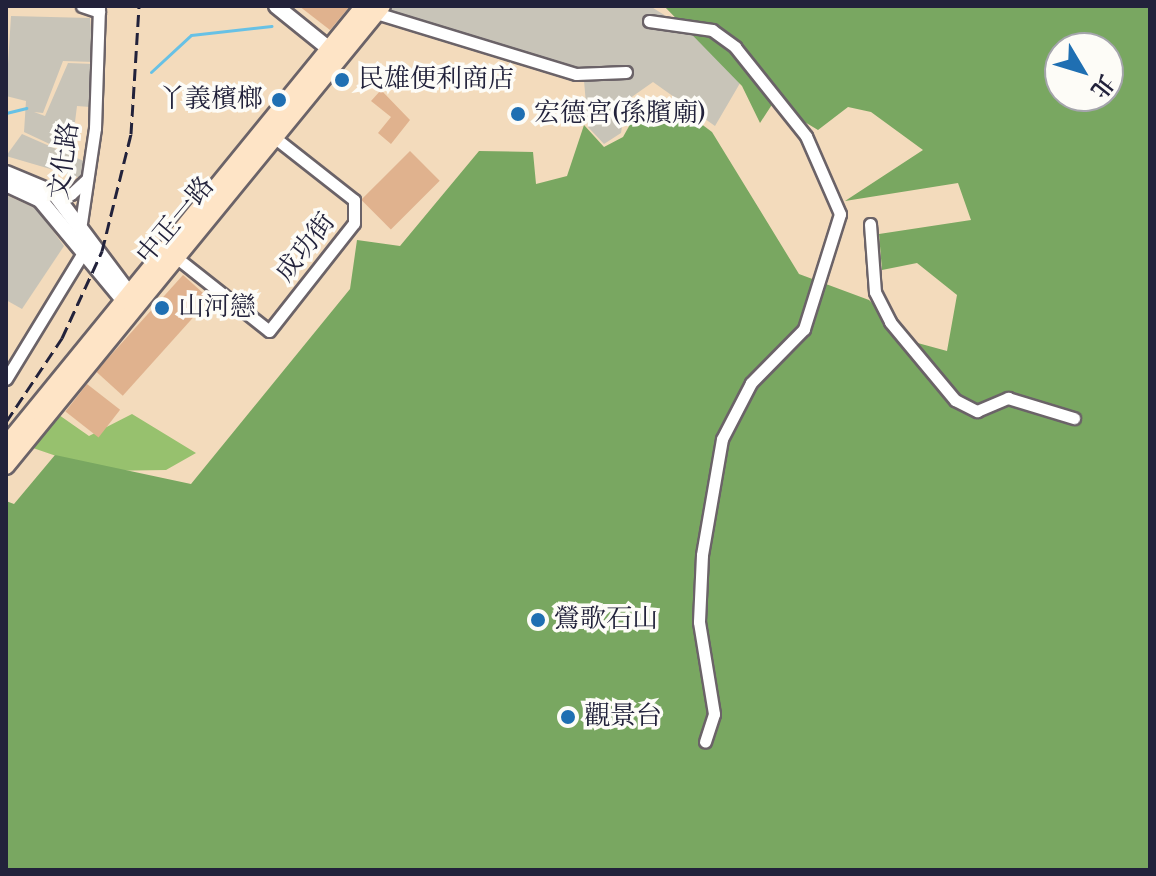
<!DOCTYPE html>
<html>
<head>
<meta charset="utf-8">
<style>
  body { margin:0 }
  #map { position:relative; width:1156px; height:876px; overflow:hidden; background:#f3dbbc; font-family:"Libre Bodoni","Noto Serif TC",serif }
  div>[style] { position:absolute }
  .industrial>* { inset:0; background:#c8c4b8 }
  .green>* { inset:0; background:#97c16e }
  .forest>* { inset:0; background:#79a761 }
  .stream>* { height:3px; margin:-1.5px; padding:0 1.5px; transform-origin:1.5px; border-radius:1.5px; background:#67c1e5 }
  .building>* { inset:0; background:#e0b28e; transform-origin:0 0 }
  .roads { filter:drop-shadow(2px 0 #6b6368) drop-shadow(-2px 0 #6b6368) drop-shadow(0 2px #6b6368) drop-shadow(0 -2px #6b6368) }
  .minor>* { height:11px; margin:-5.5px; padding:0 5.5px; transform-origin:5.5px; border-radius:5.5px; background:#fff }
  .tertiary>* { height:14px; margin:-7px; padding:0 7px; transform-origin:7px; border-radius:7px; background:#fff }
  .secondary>* { height:16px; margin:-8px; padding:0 8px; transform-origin:8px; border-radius:8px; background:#fee4c6 }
  .rail>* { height:3px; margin-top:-1.5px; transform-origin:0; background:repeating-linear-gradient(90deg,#22223b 0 12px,transparent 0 18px) }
  .dots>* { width:22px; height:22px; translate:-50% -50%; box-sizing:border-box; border:4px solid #fdfcf7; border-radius:50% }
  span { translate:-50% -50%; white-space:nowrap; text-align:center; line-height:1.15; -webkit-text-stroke:7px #fdfcf7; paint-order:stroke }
  .poi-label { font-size:26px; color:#22223b }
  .left { translate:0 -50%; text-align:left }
  .right { translate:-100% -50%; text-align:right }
  .street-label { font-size:26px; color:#22223b }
  .frame { position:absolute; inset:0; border:8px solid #22223b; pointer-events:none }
  .north { position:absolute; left:1044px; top:32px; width:80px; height:80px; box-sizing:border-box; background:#fdfcf7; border:2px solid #a5a5ac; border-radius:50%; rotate:128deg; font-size:22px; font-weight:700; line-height:32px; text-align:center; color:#22223b }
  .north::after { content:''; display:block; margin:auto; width:28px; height:36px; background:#1f6fb2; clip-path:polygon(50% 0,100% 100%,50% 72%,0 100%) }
</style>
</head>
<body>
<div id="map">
  <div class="industrial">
    <div style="clip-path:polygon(391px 6px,650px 6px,712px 45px,743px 78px,715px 126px,653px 82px,626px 101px,621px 133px,604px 144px,588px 127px,583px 69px,387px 11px)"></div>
    <div style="clip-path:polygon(11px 16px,90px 18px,94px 62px,63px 61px,43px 113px,34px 112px,45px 116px,68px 63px,94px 64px,90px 107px,77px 106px,71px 154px,24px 132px,26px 101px,6px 96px)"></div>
    <div style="clip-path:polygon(22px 134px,86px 162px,81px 178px,6px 156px)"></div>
    <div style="clip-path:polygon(6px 195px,37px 209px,64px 246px,22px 309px,6px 300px)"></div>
  </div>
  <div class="green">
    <div style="clip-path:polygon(132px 414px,196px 453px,166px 470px,100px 471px,33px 448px,59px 415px,89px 436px)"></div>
  </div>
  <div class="forest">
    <div style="clip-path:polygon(evenodd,664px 6px,1150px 6px,1150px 870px,6px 870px,6px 501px,14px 504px,55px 455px,191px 484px,350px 289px,357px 240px,400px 246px,479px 151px,533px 152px,536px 184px,567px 176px,584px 125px,604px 147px,623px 137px,642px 103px,668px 99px,712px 132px,799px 274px,869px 300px,914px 342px,947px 351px,957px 295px,917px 263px,882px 270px,879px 234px,971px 220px,958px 183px,845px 201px,923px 150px,871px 112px,848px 107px,818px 130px,773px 103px,760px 123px,742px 86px,664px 6px,1060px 48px,1108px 48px,1108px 96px,1060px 96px,1060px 48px)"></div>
  </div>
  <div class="stream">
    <div style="left:151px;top:72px;width:54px;rotate:-42.8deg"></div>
    <div style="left:191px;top:35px;width:81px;rotate:-6.4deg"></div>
    <div style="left:6px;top:113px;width:21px;rotate:-14deg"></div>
  </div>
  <div class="building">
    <div style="clip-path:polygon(299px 6px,350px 6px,330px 30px)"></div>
    <div style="clip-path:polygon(381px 90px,410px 120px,391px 144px,378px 133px,391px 117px,371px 101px)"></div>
    <div style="left:410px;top:151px;width:42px;height:69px;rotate:45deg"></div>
    <div style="left:183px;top:275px;width:36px;height:130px;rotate:42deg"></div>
    <div style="left:87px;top:384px;width:42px;height:35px;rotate:38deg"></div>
  </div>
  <div class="roads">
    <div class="minor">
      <div style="left:82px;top:6px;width:18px;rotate:19deg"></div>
      <div style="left:376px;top:13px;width:209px;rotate:17deg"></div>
      <div style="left:576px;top:74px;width:50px;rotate:-2.3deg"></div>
      <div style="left:649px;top:21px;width:64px;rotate:8.1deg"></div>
      <div style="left:712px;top:30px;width:29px;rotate:36deg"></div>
      <div style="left:735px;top:47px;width:114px;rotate:51.4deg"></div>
      <div style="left:806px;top:136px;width:85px;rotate:66.4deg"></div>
      <div style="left:840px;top:214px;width:121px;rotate:107.4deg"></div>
      <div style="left:804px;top:329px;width:76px;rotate:134.5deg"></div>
      <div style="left:751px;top:383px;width:63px;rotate:117.4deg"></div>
      <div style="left:722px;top:439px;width:118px;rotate:99.8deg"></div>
      <div style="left:702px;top:555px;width:67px;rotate:92.6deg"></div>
      <div style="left:699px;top:622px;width:93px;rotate:80.7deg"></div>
      <div style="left:714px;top:714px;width:29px;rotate:108deg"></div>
      <div style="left:54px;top:193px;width:17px;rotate:3deg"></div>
      <div style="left:71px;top:194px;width:21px;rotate:-43deg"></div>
      <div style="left:81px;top:223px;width:96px;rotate:-81.6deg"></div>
      <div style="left:95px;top:128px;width:122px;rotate:-88.1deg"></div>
      <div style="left:870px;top:224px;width:68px;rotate:85.8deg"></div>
      <div style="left:875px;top:292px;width:34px;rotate:63deg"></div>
      <div style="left:890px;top:322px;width:102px;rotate:50.2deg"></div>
      <div style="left:955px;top:400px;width:25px;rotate:27deg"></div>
      <div style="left:977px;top:411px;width:34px;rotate:-23deg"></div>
      <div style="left:1008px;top:398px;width:69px;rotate:16.9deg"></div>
      <div style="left:177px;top:258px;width:117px;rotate:38.4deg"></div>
      <div style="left:269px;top:331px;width:137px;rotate:-51.8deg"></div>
      <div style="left:354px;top:223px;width:23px;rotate:-90deg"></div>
      <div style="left:354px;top:200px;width:107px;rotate:-141.8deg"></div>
      <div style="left:6px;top:379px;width:150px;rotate:-58.6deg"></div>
    </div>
    <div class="tertiary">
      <div style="left:276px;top:6px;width:80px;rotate:38.9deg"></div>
      <div style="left:6px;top:173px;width:52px;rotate:22.6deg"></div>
      <div style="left:54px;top:193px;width:139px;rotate:53.2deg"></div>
      <div style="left:137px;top:304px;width:13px;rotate:-167deg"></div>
      <div style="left:124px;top:301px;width:131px;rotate:-129.7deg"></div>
      <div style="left:40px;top:200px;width:38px;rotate:-155deg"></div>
    </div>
    <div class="secondary">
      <div style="left:6px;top:445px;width:566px;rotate:-50.8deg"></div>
      <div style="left:6px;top:466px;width:594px;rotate:-50.74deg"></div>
    </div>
  </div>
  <div class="rail">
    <div style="left:6px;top:422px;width:101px;rotate:-56.3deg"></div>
    <div style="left:62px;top:338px;width:96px;rotate:-65.3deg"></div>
    <div style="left:102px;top:251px;width:121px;rotate:-76.1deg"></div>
    <div style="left:131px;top:134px;width:128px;rotate:-86.4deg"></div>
  </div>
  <div class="dots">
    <div style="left:342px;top:80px;background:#1f6fb2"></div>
    <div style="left:279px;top:100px;background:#1f6fb2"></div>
    <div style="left:518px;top:114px;background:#1f6fb2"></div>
    <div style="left:162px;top:308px;background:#1f6fb2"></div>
    <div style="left:538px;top:620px;background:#1f6fb2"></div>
    <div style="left:568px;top:717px;background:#1f6fb2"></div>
  </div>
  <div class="poi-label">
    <span class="left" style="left:358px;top:80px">民雄便利商店</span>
    <span class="right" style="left:263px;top:100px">丫義檳榔</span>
    <span class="left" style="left:534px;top:114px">宏德宮(孫臏廟)</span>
    <span class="left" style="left:178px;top:308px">山河戀</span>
    <span class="left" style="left:554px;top:620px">鶯歌石山</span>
    <span class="left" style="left:584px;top:717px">觀景台</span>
  </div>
  <div class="street-label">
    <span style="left:65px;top:161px;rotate:-82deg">文化路</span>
    <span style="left:176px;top:221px;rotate:-50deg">中正一路</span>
    <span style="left:306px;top:248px;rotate:-52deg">成功街</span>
  </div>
  <div class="frame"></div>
  <div class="north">北</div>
</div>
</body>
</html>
